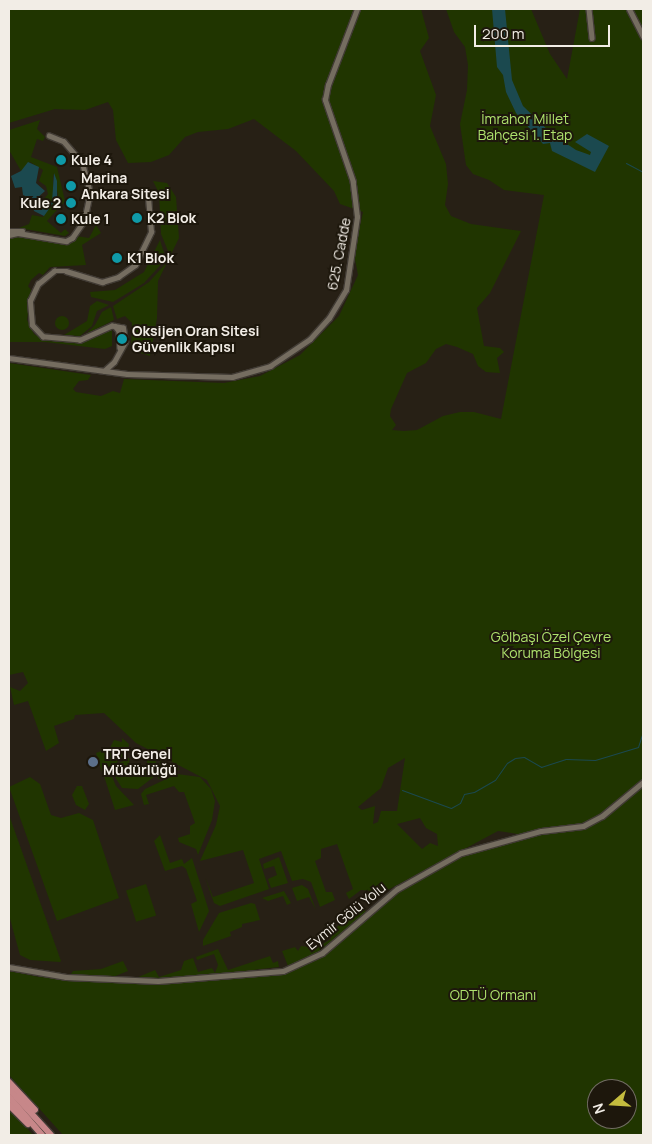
<!DOCTYPE html>
<html>
<head>
<meta charset="utf-8">
<style>
  body { margin:0 }
  #map { position:relative; width:652px; height:1144px; overflow:hidden; background:#272015; font-family:Manrope,sans-serif }
  div>[style] { position:absolute }
  .green>* { inset:0; background:#203500; transform-origin:0 0 }
  .round { border-radius:50% }
  .water>* { inset:0; background:#1b494f }
  .stream>* { height:1px; margin:-0.5px; padding:0 0.5px; transform-origin:0.5px; border-radius:0.5px; background:#1b494f }
  .roads { filter:drop-shadow(1px 0 #413b34) drop-shadow(-1px 0 #413b34) drop-shadow(0 1px #413b34) drop-shadow(0 -1px #413b34) }
  .minor>* { height:4.5px; margin:-2.25px; padding:0 2.25px; transform-origin:2.25px; border-radius:2.25px; background:#756d60 }
  .tertiary>* { height:5px; margin:-2.5px; padding:0 2.5px; transform-origin:2.5px; border-radius:2.5px; background:#756d60 }
  .primary>* { height:6px; margin:-3px; padding:0 3px; transform-origin:3px; border-radius:3px; background:#c78789 }
  .dots>* { width:14px; height:14px; translate:-50% -50%; box-sizing:border-box; border:2px solid #1d170c; border-radius:50% }
  span { translate:-50% -50%; white-space:nowrap; text-align:center; line-height:1.15; -webkit-text-stroke:4px #1d170c; paint-order:stroke }
  .park-label { font-size:14px; color:#aee26d }
  .poi-label { font-size:14px; color:#f2ede6; font-weight:700 }
  .left { translate:0 -50%; text-align:left }
  .right { translate:-100% -50%; text-align:right }
  .street-label { font-size:14px; color:#f2ede6 }
  .frame { position:absolute; inset:0; border:10px solid #f2ede6; pointer-events:none }
  .north { position:absolute; left:587px; top:1079px; width:50px; height:50px; box-sizing:border-box; background:#1d170c; border:1px solid #726d63; border-radius:50%; rotate:251deg; font-size:14px; font-weight:700; line-height:20px; text-align:center; color:#f2ede6 }
  .north::after { content:''; display:block; margin:auto; width:18px; height:22px; background:#c4bc3e; clip-path:polygon(50% 0,100% 100%,50% 72%,0 100%) }
  .scale { position:absolute; left:474px; top:25px; width:136px; height:22px; box-sizing:border-box; border:2px solid #f2ede6; border-top:0; padding-left:6px; font-size:15px; line-height:18px; white-space:nowrap; color:#f2ede6; -webkit-text-stroke:4px #1d170c; paint-order:stroke }
</style>
</head>
<body>
<div id="map">
  <div class="green">
    <div style="clip-path:polygon(evenodd,9px 9px,421px 9px,429px 38px,420px 51px,436px 95px,430px 126px,446px 164px,448px 184px,445px 205px,451px 216px,471px 224px,521px 231px,490px 293px,477px 308px,484px 346px,500px 348px,504px 352px,497px 358px,500px 373px,486px 372px,478px 366px,473px 354px,457px 347px,446px 344px,436px 349px,426px 363px,407px 373px,391px 409px,390px 416px,396px 425px,392px 430px,404px 431px,417px 430px,443px 416px,460px 412px,474px 412px,501px 419px,544px 195px,504px 190px,489px 180px,473px 174px,466px 165px,460px 124px,467px 90px,468px 65px,465px 47px,454px 32px,446px 9px,531px 9px,550px 54px,567px 79px,580px 9px,643px 9px,643px 1135px,63px 1135px,9px 1075px,9px 971px,39px 977px,125px 980px,274px 973px,309px 960px,389px 895px,461px 853px,519px 837px,518px 834px,498px 831px,384px 892px,361px 890px,349px 899px,346px 893px,353px 889px,337px 844px,321px 849px,321px 858px,315px 861px,326px 892px,332px 892px,335px 900px,320px 907px,311px 882px,303px 879px,292px 881px,281px 851px,259px 859px,269px 889px,220px 906px,214px 903px,205px 877px,213px 897px,254px 883px,243px 850px,200px 861px,216px 825px,220px 806px,207px 780px,136px 743px,104px 713px,75px 715px,74px 719px,54px 726px,59px 743px,46px 751px,28px 701px,14px 705px,10px 687px,20px 691px,28px 683px,23px 672px,9px 675px,9px 363px,91px 375px,88px 380px,79px 381px,73px 389px,76px 392px,101px 396px,113px 391px,120px 393px,124px 379px,224px 383px,260px 376px,300px 355px,339px 316px,358px 275px,354px 254px,363px 212px,340px 204px,334px 191px,296px 151px,254px 119px,228px 129px,198px 132px,185px 137px,169px 155px,151px 162px,128px 163px,116px 140px,113px 110px,108px 102px,85px 110px,55px 109px,9px 123px,9px 9px,405px 758px,397px 811px,381px 811px,378px 822px,373px 824px,375px 806px,362px 810px,358px 807px,381px 788px,388px 768px,405px 758px,9px 9px,420px 818px,426px 828px,437px 834px,438px 846px,430px 843px,422px 849px,397px 824px,420px 818px,9px 9px,597px 1089px,627px 1089px,627px 1119px,597px 1119px,597px 1089px)"></div>
    <div style="clip-path:polygon(40px 120px,37px 129px,45px 137px,43px 141px,37px 139px,31px 157px,57px 167px,65px 201px,47px 221px,61px 233px,65px 229px,69px 233px,65px 236px,19px 228px,29px 224px,32px 215px,43px 217px,58px 195px,53px 173px,53px 200px,46px 206px,37px 206px,37px 198px,43px 200px,48px 194px,46px 186px,39px 181px,43px 170px,30px 162px,21px 171px,9px 150px,9px 130px)"></div>
    <div style="clip-path:polygon(153px 181px,167px 183px,176px 197px,179px 238px,158px 281px,157px 318px,150px 356px,131px 350px,132px 323px,125px 316px,117px 319px,113px 306px,149px 282px,168px 261px,168px 251px,161px 234px,159px 193px)"></div>
    <div style="clip-path:polygon(96px 225px,101px 233px,82px 245px,86px 265px,50px 267px,43px 275px,39px 273px,31px 280px,28px 286px,31px 290px,27px 320px,34px 334px,46px 341px,82px 342px,112px 330px,112px 346px,105px 349px,45px 342px,9px 342px,9px 237px,16px 235px,64px 243px,76px 236px,89px 238px)"></div>
    <div style="clip-path:polygon(160px 240px,166px 259px,144px 283px,113px 302px,91px 297px,90px 292px,115px 290px,144px 272px)"></div>
    <div style="clip-path:polygon(97px 301px,109px 305px,97px 311px,92px 326px,80px 336px,64px 335px,87px 321px,90px 306px)"></div>
    <div style="clip-path:polygon(111px 307px,114px 320px,86px 334px,95px 325px,102px 312px)"></div>
    <div class="round" style="left:55px;top:316px;width:14px;height:14px"></div>
    <div style="clip-path:polygon(122px 738px,129px 744px,128px 752px,110px 769px,102px 772px,96px 753px,110px 748px,114px 740px,122px 742px)"></div>
    <div style="clip-path:polygon(147px 755px,156px 760px,155px 776px,138px 789px,122px 788px,115px 777px,115px 765px,129px 758px,130px 771px,141px 774px,147px 768px)"></div>
    <div style="clip-path:polygon(160px 761px,178px 767px,179px 770px,158px 779px)"></div>
    <div style="clip-path:polygon(111px 774px,116px 786px,134px 805px,115px 810px,104px 776px)"></div>
    <div style="clip-path:polygon(177px 774px,200px 777px,211px 789px,215px 801px,212px 820px,198px 855px,196px 849px,179px 842px,178px 838px,190px 834px,190px 826px,195px 823px,184px 792px,179px 792px,174px 786px,149px 794px,146px 795px,149px 804px,144px 805px,141px 794px,145px 789px)"></div>
    <div style="clip-path:polygon(30px 777px,40px 784px,51px 815px,61px 818px,79px 813px,93px 820px,119px 898px,57px 921px,9px 787px)"></div>
    <div style="clip-path:polygon(77px 786px,82px 786px,89px 804px,85px 810px,76px 805px,72px 795px)"></div>
    <div style="clip-path:polygon(9px 815px,61px 961px,60px 962px,30px 960px,20px 955px,9px 915px)"></div>
    <div style="clip-path:polygon(160px 835px,170px 863px,182px 859px,184px 864px,192px 858px,209px 911px,199px 932px,191px 904px,197px 901px,186px 869px,182px 866px,165px 871px,154px 841px)"></div>
    <div style="clip-path:polygon(279px 857px,288px 883px,271px 888px,268px 879px,277px 875px,274px 866px,264px 869px,263px 864px)"></div>
    <div style="left:146px;top:884px;width:33px;height:21px;rotate:72deg"></div>
    <div style="clip-path:polygon(302px 885px,308px 889px,316px 910px,309px 897px,297px 901px,292px 888px)"></div>
    <div style="clip-path:polygon(284px 891px,291px 903px,287px 905px,283px 896px,268px 901px,262px 898px)"></div>
    <div style="clip-path:polygon(251px 903px,255px 904px,260px 920px,242px 924px,242px 927px,230px 932px,231px 936px,203px 946px,203px 940px,219px 913px)"></div>
    <div style="clip-path:polygon(361px 906px,367px 913px,328px 946px,310px 958px,288px 966px,282px 951px,295px 947px,298px 951px,301px 946px,309px 947px,311px 951px,315px 949px,331px 939px,330px 933px)"></div>
    <div style="clip-path:polygon(218px 949px,228px 970px,270px 956px,273px 963px,278px 961px,279px 967px,183px 978px,136px 978px,155px 970px,159px 977px,181px 970px,184px 961px,193px 958px,198px 972px,212px 968px,215px 973px,218px 965px,214px 954px,197px 960px,196px 957px)"></div>
    <div style="clip-path:polygon(123px 961px,128px 971px,113px 977px,71px 974px,73px 971px,101px 969px)"></div>
    <div style="clip-path:polygon(9px 1109px,25px 1126px,33px 1135px,9px 1135px)"></div>
  </div>
  <div class="water">
    <div style="clip-path:polygon(492px 9px,505px 9px,512px 80px,523px 106px,552px 134px,576px 150px,590px 155px,591px 152px,575px 142px,587px 134px,609px 146px,595px 172px,552px 151px,550px 143px,543px 144px,516px 113px,506px 92px,503px 75px,497px 67px)"></div>
    <div style="clip-path:polygon(28px 162px,39px 167px,36px 183px,45px 191px,36px 199px,37px 206px,52px 202px,54px 173px,57px 181px,57px 198px,44px 216px,34px 211px,30px 198px,23px 195px,22px 187px,15px 188px,11px 176px,21px 171px)"></div>
  </div>
  <div class="stream">
    <div style="left:626px;top:163px;width:19px;rotate:28deg"></div>
    <div style="left:402px;top:790px;width:52px;rotate:20.2deg"></div>
    <div style="left:451px;top:808px;width:10px;rotate:-29deg"></div>
    <div style="left:460px;top:803px;width:10px;rotate:-66deg"></div>
    <div style="left:464px;top:794px;width:10px;rotate:-11deg"></div>
    <div style="left:474px;top:792px;width:24px;rotate:-30deg"></div>
    <div style="left:495px;top:780px;width:21px;rotate:-55deg"></div>
    <div style="left:507px;top:763px;width:9px;rotate:-32deg"></div>
    <div style="left:515px;top:758px;width:9px;rotate:-6deg"></div>
    <div style="left:524px;top:757px;width:20px;rotate:30deg"></div>
    <div style="left:541px;top:767px;width:26px;rotate:-18deg"></div>
    <div style="left:566px;top:759px;width:29px;rotate:2deg"></div>
    <div style="left:595px;top:760px;width:45px;rotate:-16.8deg"></div>
    <div style="left:638px;top:747px;width:16px;rotate:-72deg"></div>
  </div>
  <div class="roads">
    <div class="minor">
      <div style="left:589px;top:9px;width:29px;rotate:84deg"></div>
      <div style="left:9px;top:231px;width:14px"></div>
      <div style="left:9px;top:235px;width:9px;rotate:-13deg"></div>
      <div style="left:18px;top:233px;width:49px;rotate:9.5deg"></div>
      <div style="left:66px;top:241px;width:7px;rotate:-27deg"></div>
      <div style="left:72px;top:238px;width:21px;rotate:-55deg"></div>
      <div style="left:84px;top:221px;width:29px;rotate:-78deg"></div>
      <div style="left:90px;top:193px;width:31px;rotate:-105deg"></div>
      <div style="left:82px;top:163px;width:28px;rotate:-131deg"></div>
      <div style="left:64px;top:142px;width:16px;rotate:-158deg"></div>
      <div style="left:115px;top:326px;width:6px;rotate:51deg"></div>
      <div style="left:119px;top:331px;width:17px;rotate:87deg"></div>
      <div style="left:9px;top:358px;width:119px;rotate:7.7deg"></div>
      <div style="left:127px;top:374px;width:105px;rotate:1.6deg"></div>
      <div style="left:232px;top:377px;width:40px;rotate:-16deg"></div>
      <div style="left:270px;top:366px;width:48px;rotate:-34deg"></div>
      <div style="left:310px;top:339px;width:28px;rotate:-48deg"></div>
      <div style="left:329px;top:318px;width:33px;rotate:-59deg"></div>
      <div style="left:346px;top:290px;width:74px;rotate:-81.4deg"></div>
      <div style="left:357px;top:217px;width:35px;rotate:-97deg"></div>
      <div style="left:353px;top:182px;width:87px;rotate:-108.9deg"></div>
      <div style="left:325px;top:100px;width:15px;rotate:-79deg"></div>
      <div style="left:328px;top:85px;width:81px;rotate:-69.1deg"></div>
      <div style="left:104px;top:371px;width:13px;rotate:-42deg"></div>
      <div style="left:114px;top:362px;width:23px;rotate:-61deg"></div>
      <div style="left:125px;top:342px;width:14px;rotate:-98deg"></div>
      <div style="left:123px;top:328px;width:11px;rotate:-170deg"></div>
      <div style="left:112px;top:326px;width:35px;rotate:156deg"></div>
      <div style="left:80px;top:340px;width:37px;rotate:-175deg"></div>
      <div style="left:43px;top:337px;width:16px;rotate:-133deg"></div>
      <div style="left:32px;top:325px;width:24px;rotate:-95deg"></div>
      <div style="left:30px;top:301px;width:19px;rotate:-65deg"></div>
      <div style="left:38px;top:284px;width:21px;rotate:-39deg"></div>
      <div style="left:54px;top:271px;width:12px"></div>
      <div style="left:66px;top:271px;width:38px;rotate:17deg"></div>
      <div style="left:102px;top:282px;width:17px;rotate:-17deg"></div>
      <div style="left:118px;top:277px;width:21px;rotate:-35deg"></div>
      <div style="left:135px;top:265px;width:37px;rotate:-64deg"></div>
      <div style="left:151px;top:232px;width:34px;rotate:-95deg"></div>
      <div style="left:148px;top:198px;width:16px;rotate:-165deg"></div>
    </div>
    <div class="tertiary">
      <div style="left:629px;top:9px;width:31px;rotate:63deg"></div>
      <div style="left:9px;top:967px;width:58px;rotate:10deg"></div>
      <div style="left:66px;top:977px;width:92px;rotate:2.5deg"></div>
      <div style="left:158px;top:981px;width:125px;rotate:-4.6deg"></div>
      <div style="left:283px;top:971px;width:43px;rotate:-24.8deg"></div>
      <div style="left:322px;top:953px;width:99px;rotate:-40.5deg"></div>
      <div style="left:397px;top:889px;width:73px;rotate:-29.4deg"></div>
      <div style="left:461px;top:853px;width:83px;rotate:-15.4deg"></div>
      <div style="left:541px;top:831px;width:42px;rotate:-6.8deg"></div>
      <div style="left:583px;top:826px;width:21px;rotate:-28deg"></div>
      <div style="left:602px;top:816px;width:53px;rotate:-39.7deg"></div>
    </div>
    <div class="primary">
      <div style="left:9px;top:1082px;width:38px;rotate:47deg"></div>
      <div style="left:9px;top:1089px;width:62px;rotate:47.6deg"></div>
      <div style="left:9px;top:1097px;width:50px;rotate:49deg"></div>
      <div style="left:9px;top:1105px;width:27px;rotate:45deg"></div>
    </div>
  </div>
  <div class="dots">
    <div style="left:61px;top:160px;background:#0f9aa8"></div>
    <div style="left:71px;top:186px;background:#0f9aa8"></div>
    <div style="left:71px;top:203px;background:#0f9aa8"></div>
    <div style="left:137px;top:218px;background:#0f9aa8"></div>
    <div style="left:61px;top:219px;background:#0f9aa8"></div>
    <div style="left:117px;top:258px;background:#0f9aa8"></div>
    <div style="left:122px;top:339px;background:#0f9aa8"></div>
    <div style="left:93px;top:762px;background:#5c6f8a"></div>
  </div>
  <div class="park-label">
    <span style="left:525px;top:127px">İmrahor Millet<br>Bahçesi 1. Etap</span>
    <span style="left:551px;top:645px">Gölbaşı Özel Çevre<br>Koruma Bölgesi</span>
    <span style="left:493px;top:995px">ODTÜ Ormanı</span>
  </div>
  <div class="poi-label">
    <span class="left" style="left:71px;top:160px">Kule 4</span>
    <span class="left" style="left:81px;top:186px">Marina<br>Ankara Sitesi</span>
    <span class="right" style="left:61px;top:203px">Kule 2</span>
    <span class="left" style="left:147px;top:218px">K2 Blok</span>
    <span class="left" style="left:71px;top:219px">Kule 1</span>
    <span class="left" style="left:127px;top:258px">K1 Blok</span>
    <span class="left" style="left:132px;top:339px">Oksijen Oran Sitesi<br>Güvenlik Kapısı</span>
    <span class="left" style="left:103px;top:762px">TRT Genel<br>Müdürlüğü</span>
  </div>
  <div class="street-label">
    <span style="left:339px;top:254px;rotate:-79deg">625. Cadde</span>
    <span style="left:346px;top:916px;rotate:-39deg">Eymir Gölü Yolu</span>
  </div>
  <div class="frame"></div>
  <div class="north">N</div>
  <div class="scale">200 m</div>
</div>
</body>
</html>
